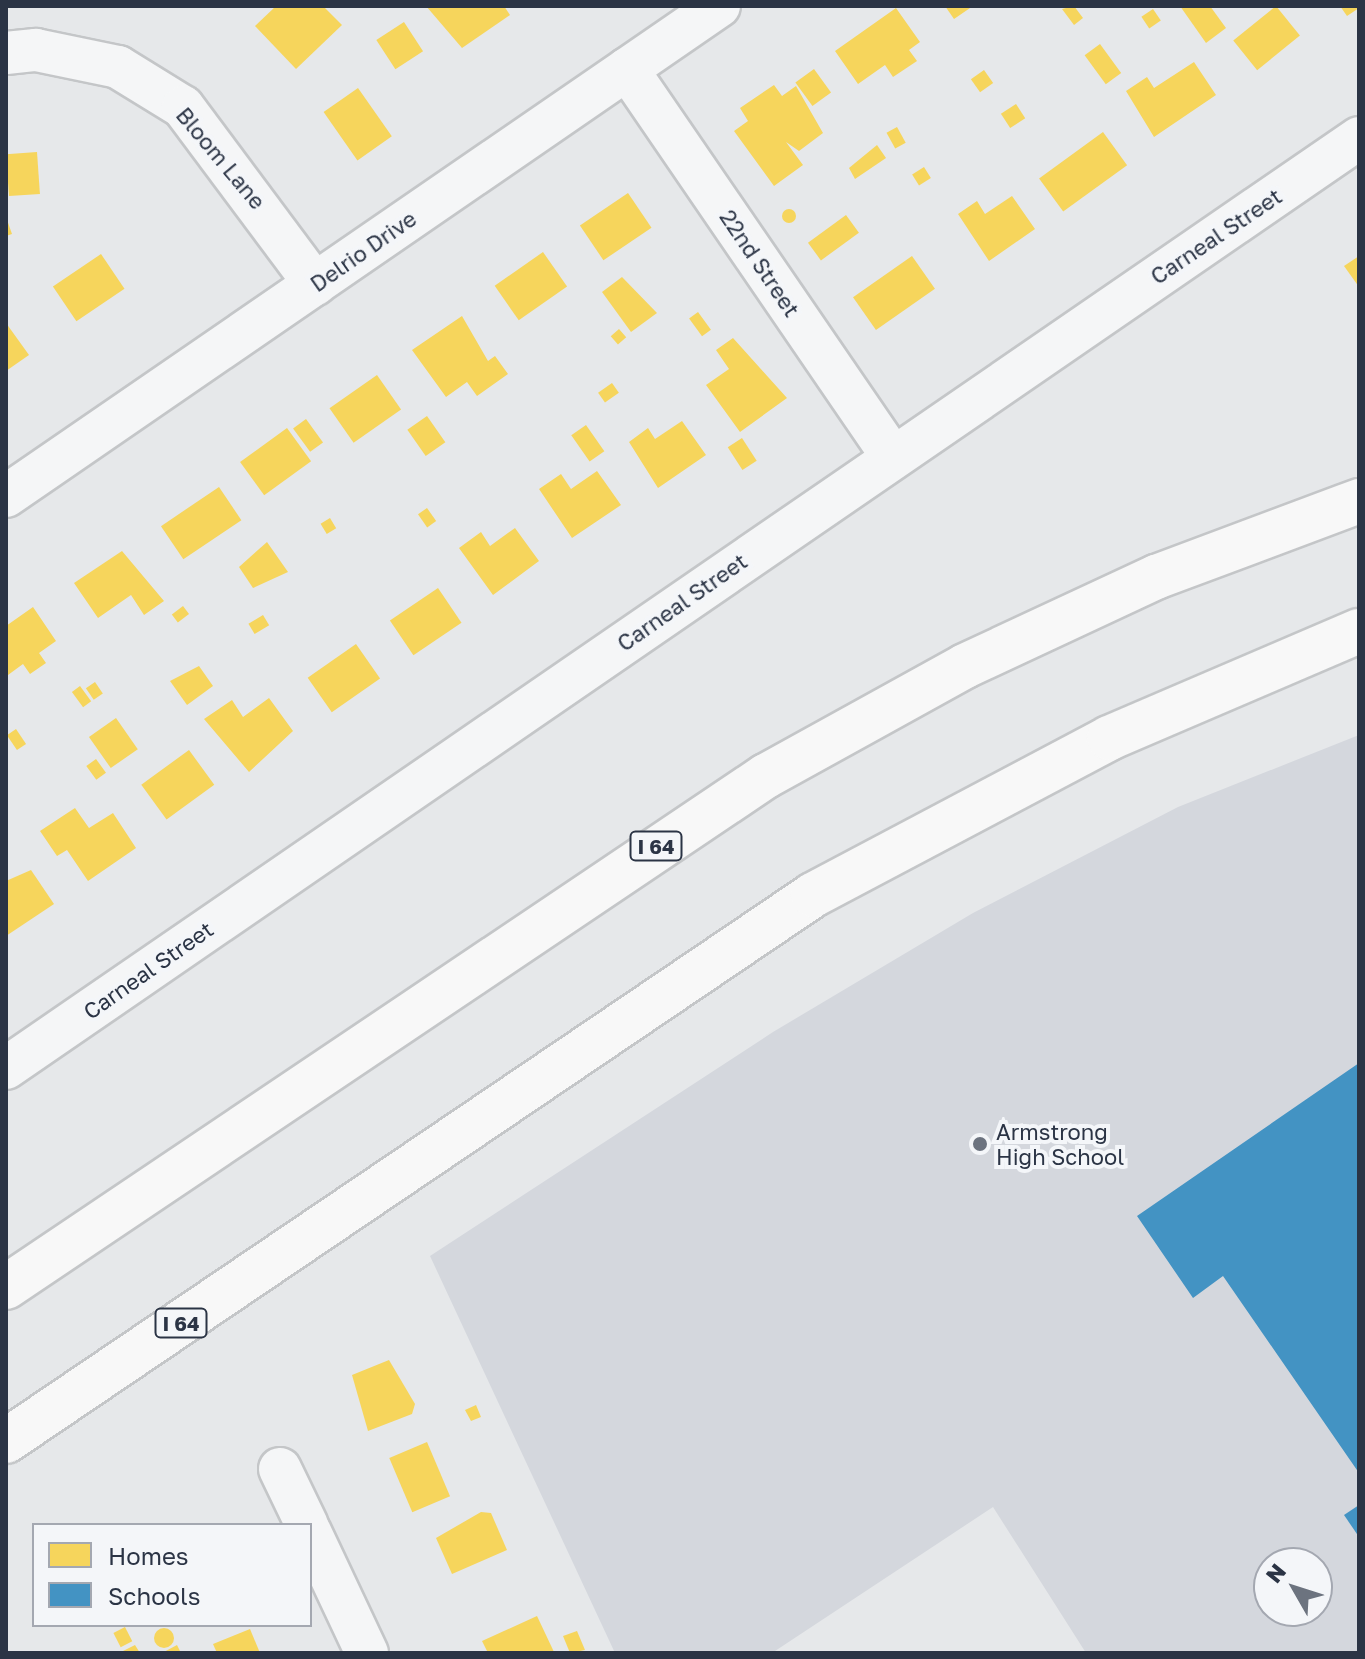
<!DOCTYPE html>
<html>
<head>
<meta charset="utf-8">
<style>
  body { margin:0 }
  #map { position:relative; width:1365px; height:1659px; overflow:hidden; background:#e6e8ea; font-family:"Golos Text",sans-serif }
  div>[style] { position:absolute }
  .built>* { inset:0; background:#d4d7dd }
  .homes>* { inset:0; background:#f6d55c; transform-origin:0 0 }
  .round { border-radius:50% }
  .schools>* { inset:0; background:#4393c3 }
  .roads { filter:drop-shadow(2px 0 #c4c6c8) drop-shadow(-2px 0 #c4c6c8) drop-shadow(0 2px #c4c6c8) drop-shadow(0 -2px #c4c6c8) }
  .minor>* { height:42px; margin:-21px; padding:0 21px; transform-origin:21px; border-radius:21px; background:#f5f6f7 }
  .highway>* { height:44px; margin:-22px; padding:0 22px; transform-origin:22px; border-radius:22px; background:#f8f8f8 }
  .dots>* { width:22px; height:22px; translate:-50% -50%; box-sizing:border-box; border:4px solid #f4f6f9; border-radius:50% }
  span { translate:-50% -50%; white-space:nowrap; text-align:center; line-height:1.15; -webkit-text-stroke:8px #f4f6f9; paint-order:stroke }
  .shield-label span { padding:2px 6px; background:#f4f6f9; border:2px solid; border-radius:6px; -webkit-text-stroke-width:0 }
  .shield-label { font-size:20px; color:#2b3445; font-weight:700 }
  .street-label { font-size:22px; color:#2b3445 }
  .poi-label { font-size:22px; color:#2b3445 }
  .left { translate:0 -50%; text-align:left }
  .frame { position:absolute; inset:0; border:8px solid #2b3445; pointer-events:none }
  .legend { position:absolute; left:32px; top:1523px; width:280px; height:104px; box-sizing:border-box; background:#f4f6f9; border:2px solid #a4a8b1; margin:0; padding:10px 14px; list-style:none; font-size:24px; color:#2b3445 }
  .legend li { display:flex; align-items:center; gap:16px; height:40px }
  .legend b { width:40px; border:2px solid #a4a8b1 }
  .north { position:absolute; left:1253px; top:1547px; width:80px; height:80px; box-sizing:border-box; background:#f4f6f9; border:2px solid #a4a8b1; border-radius:50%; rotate:309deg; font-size:22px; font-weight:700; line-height:32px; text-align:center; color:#2b3445 }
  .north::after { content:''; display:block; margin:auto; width:28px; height:36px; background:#6c737f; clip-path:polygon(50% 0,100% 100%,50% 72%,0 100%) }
</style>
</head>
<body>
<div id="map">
  <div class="built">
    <div style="clip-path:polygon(evenodd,1359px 735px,1359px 1653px,1086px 1653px,993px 1507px,772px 1653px,615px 1653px,430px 1256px,773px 1032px,973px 913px,1178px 807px,1359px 735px,1269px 1563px,1317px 1563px,1317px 1611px,1269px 1611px,1269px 1563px)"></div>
  </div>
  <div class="homes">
    <div style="clip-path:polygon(276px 6px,323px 6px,342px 25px,296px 69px,255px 26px)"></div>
    <div style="clip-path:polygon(426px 6px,504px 6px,510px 15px,462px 48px)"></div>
    <div style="clip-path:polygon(945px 6px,973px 6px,954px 19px)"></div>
    <div style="clip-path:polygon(1074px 6px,1083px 18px,1074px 25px,1062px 9px)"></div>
    <div style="clip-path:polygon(1180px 6px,1210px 6px,1226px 28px,1206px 43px)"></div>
    <div style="left:1276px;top:6px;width:38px;height:55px;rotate:51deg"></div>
    <div style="clip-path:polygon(1340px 6px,1359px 6px,1359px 8px,1347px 16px)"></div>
    <div style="clip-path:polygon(896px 8px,920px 42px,909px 50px,917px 61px,893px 77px,885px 65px,858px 84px,835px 51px)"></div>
    <div style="left:1153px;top:9px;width:14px;height:14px;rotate:56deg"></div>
    <div style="left:404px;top:22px;width:35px;height:33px;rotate:57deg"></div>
    <div style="left:1100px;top:44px;width:36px;height:19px;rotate:54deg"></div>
    <div style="clip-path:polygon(1194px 62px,1216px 95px,1154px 137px,1126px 91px,1147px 77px,1154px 88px)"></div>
    <div style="left:814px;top:69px;width:29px;height:23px;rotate:54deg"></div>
    <div style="left:984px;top:70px;width:16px;height:16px;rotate:55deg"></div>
    <div style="clip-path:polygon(774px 85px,782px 96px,796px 86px,823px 133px,799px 151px,786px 142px,803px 165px,774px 186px,734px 131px,748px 121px,740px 108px)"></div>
    <div style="left:358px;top:88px;width:59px;height:42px;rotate:55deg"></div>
    <div style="left:1016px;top:104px;width:17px;height:18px;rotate:57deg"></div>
    <div style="left:897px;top:127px;width:18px;height:12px;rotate:61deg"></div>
    <div style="left:1103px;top:132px;width:41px;height:79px;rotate:54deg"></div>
    <div style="clip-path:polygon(877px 145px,886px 158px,855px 179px,849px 168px)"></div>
    <div style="left:37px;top:152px;width:42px;height:31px;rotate:86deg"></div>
    <div style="left:924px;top:167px;width:13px;height:14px;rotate:58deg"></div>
    <div style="left:628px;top:193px;width:42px;height:58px;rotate:56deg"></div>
    <div style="clip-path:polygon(1012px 196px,1035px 229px,989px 261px,958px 214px,977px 201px,985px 214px)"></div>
    <div class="round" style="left:782px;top:209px;width:14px;height:14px"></div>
    <div style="left:846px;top:215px;width:22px;height:47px;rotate:54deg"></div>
    <div style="clip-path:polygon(6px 217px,12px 234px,6px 236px)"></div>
    <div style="left:543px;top:252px;width:42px;height:59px;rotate:55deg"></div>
    <div style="left:101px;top:254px;width:42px;height:58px;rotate:56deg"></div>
    <div style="left:912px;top:256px;width:40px;height:72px;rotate:55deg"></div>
    <div style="clip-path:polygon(1359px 256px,1359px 287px,1344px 266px)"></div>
    <div style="clip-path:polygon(622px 277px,657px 313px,631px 332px,602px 292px)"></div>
    <div style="left:698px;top:312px;width:22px;height:11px;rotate:54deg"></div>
    <div style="clip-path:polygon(462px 316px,488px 361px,495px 356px,508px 374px,477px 396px,467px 382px,446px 397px,412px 350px)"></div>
    <div style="clip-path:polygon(6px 323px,29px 355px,6px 371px)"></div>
    <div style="left:619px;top:329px;width:11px;height:11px;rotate:49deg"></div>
    <div style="clip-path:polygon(733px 338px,787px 398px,740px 432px,706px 385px,729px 369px,716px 350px)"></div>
    <div style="left:377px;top:375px;width:42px;height:58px;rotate:55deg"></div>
    <div style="left:612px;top:383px;width:12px;height:17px;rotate:55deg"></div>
    <div style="left:427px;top:416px;width:32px;height:24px;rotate:55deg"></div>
    <div style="left:306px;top:419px;width:29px;height:16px;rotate:54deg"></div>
    <div style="clip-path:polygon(682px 421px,706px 455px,658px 488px,629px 442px,648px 428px,655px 439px)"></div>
    <div style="left:586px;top:425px;width:32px;height:18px;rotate:55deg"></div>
    <div style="left:287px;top:428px;width:41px;height:58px;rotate:54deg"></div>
    <div style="left:742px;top:438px;width:27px;height:17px;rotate:57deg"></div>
    <div style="clip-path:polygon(597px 471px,621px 505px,572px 538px,539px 489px,561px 474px,571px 489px)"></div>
    <div style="left:219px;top:487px;width:40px;height:70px;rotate:56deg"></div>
    <div style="left:427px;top:508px;width:16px;height:11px;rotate:55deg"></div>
    <div style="left:330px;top:518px;width:12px;height:11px;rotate:59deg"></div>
    <div style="clip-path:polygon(515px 528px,539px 561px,493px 595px,459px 548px,481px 532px,490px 546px)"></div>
    <div style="clip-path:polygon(267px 542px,288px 572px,253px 588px,239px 567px)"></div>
    <div style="clip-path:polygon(122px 551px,164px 601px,144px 615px,131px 595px,98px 618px,74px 583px)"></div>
    <div style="left:438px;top:588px;width:42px;height:58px;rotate:56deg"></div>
    <div style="left:183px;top:606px;width:10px;height:14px;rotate:53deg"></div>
    <div style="clip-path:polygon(33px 607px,56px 641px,39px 653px,46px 663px,30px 674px,23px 664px,8px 675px,6px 626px)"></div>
    <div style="left:263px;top:615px;width:12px;height:17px;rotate:59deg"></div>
    <div style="left:356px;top:644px;width:42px;height:59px;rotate:55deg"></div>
    <div style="clip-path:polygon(199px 666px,213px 686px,187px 705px,170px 681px)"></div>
    <div style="left:95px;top:682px;width:14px;height:11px;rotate:56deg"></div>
    <div style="left:80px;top:686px;width:19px;height:10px;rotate:54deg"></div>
    <div style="clip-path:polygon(269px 698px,293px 731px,249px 772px,204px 719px,232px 700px,243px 717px)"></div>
    <div style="left:116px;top:718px;width:38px;height:33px;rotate:55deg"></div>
    <div style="left:16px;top:729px;width:18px;height:11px;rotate:56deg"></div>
    <div style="left:189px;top:750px;width:43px;height:59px;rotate:54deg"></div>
    <div style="left:96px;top:759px;width:17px;height:12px;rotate:54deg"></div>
    <div style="clip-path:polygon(75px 808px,89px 828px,113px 813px,136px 848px,88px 881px,67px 850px,57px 856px,40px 831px)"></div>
    <div style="clip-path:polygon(31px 870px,54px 904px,6px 936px,6px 881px)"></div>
    <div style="clip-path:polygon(389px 1360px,415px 1404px,412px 1414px,368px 1431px,352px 1375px)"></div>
    <div style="clip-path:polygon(476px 1405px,481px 1417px,471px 1421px,465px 1410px)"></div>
    <div style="left:427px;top:1442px;width:59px;height:41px;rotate:67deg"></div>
    <div style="clip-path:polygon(481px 1512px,491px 1513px,507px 1550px,452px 1574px,436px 1538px)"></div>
    <div style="clip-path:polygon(537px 1616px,554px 1652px,488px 1653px,482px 1641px)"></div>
    <div style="left:125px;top:1627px;width:16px;height:13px;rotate:63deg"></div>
    <div class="round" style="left:154px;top:1628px;width:20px;height:20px"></div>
    <div style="clip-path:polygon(250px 1629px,260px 1653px,217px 1653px,213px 1644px)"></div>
    <div style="clip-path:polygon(577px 1631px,585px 1650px,570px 1653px,563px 1636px)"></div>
    <div style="clip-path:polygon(135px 1645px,140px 1653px,119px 1653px)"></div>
    <div style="clip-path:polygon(177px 1645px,181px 1653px,162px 1653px)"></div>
  </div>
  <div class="schools">
    <div style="clip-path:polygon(1359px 1063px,1359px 1473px,1223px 1276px,1193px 1298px,1137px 1216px)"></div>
    <div style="clip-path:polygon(1359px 1505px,1359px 1537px,1344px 1515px)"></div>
  </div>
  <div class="roads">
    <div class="minor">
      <div style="left:6px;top:53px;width:30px;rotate:-6deg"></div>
      <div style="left:36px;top:50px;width:84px;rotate:11.7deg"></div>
      <div style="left:118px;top:67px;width:76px;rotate:31.6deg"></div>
      <div style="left:183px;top:107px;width:221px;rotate:53.3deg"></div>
      <div style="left:627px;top:69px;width:470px;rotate:55.6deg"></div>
      <div style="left:6px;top:496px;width:865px;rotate:-34.5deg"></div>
      <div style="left:6px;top:1068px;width:1642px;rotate:-34.5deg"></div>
      <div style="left:280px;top:1469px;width:62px;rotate:64.3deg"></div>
      <div style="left:310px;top:1532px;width:134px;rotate:64.8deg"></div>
    </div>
    <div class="highway">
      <div style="left:6px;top:1287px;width:916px;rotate:-33.92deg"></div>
      <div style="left:766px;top:776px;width:227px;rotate:-28.9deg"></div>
      <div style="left:965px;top:666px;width:211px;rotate:-25deg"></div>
      <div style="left:1156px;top:577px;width:217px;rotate:-20.5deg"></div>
      <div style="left:6px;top:1441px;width:974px;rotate:-34.08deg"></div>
      <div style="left:813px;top:895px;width:335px;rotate:-27.9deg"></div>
      <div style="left:1109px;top:738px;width:272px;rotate:-23.2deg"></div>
    </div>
  </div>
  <div class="dots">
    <div style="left:980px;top:1144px;background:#6c737f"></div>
  </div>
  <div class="shield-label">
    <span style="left:656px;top:846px">I 64</span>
    <span style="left:181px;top:1323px">I 64</span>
  </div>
  <div class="street-label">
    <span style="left:221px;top:158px;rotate:50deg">Bloom Lane</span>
    <span style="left:1216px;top:236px;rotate:-34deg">Carneal Street</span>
    <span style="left:363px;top:251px;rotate:-35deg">Delrio Drive</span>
    <span style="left:760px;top:263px;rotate:56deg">22nd Street</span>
    <span style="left:682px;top:602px;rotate:-35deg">Carneal Street</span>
    <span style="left:148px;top:970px;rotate:-35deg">Carneal Street</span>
  </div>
  <div class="poi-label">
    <span class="left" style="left:996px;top:1144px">Armstrong<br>High School</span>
  </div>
  <div class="frame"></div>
  <ul class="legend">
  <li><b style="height:22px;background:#f6d55c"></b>Homes</li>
  <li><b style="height:22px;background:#4393c3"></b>Schools</li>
  </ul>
  <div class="north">N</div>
</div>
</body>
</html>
